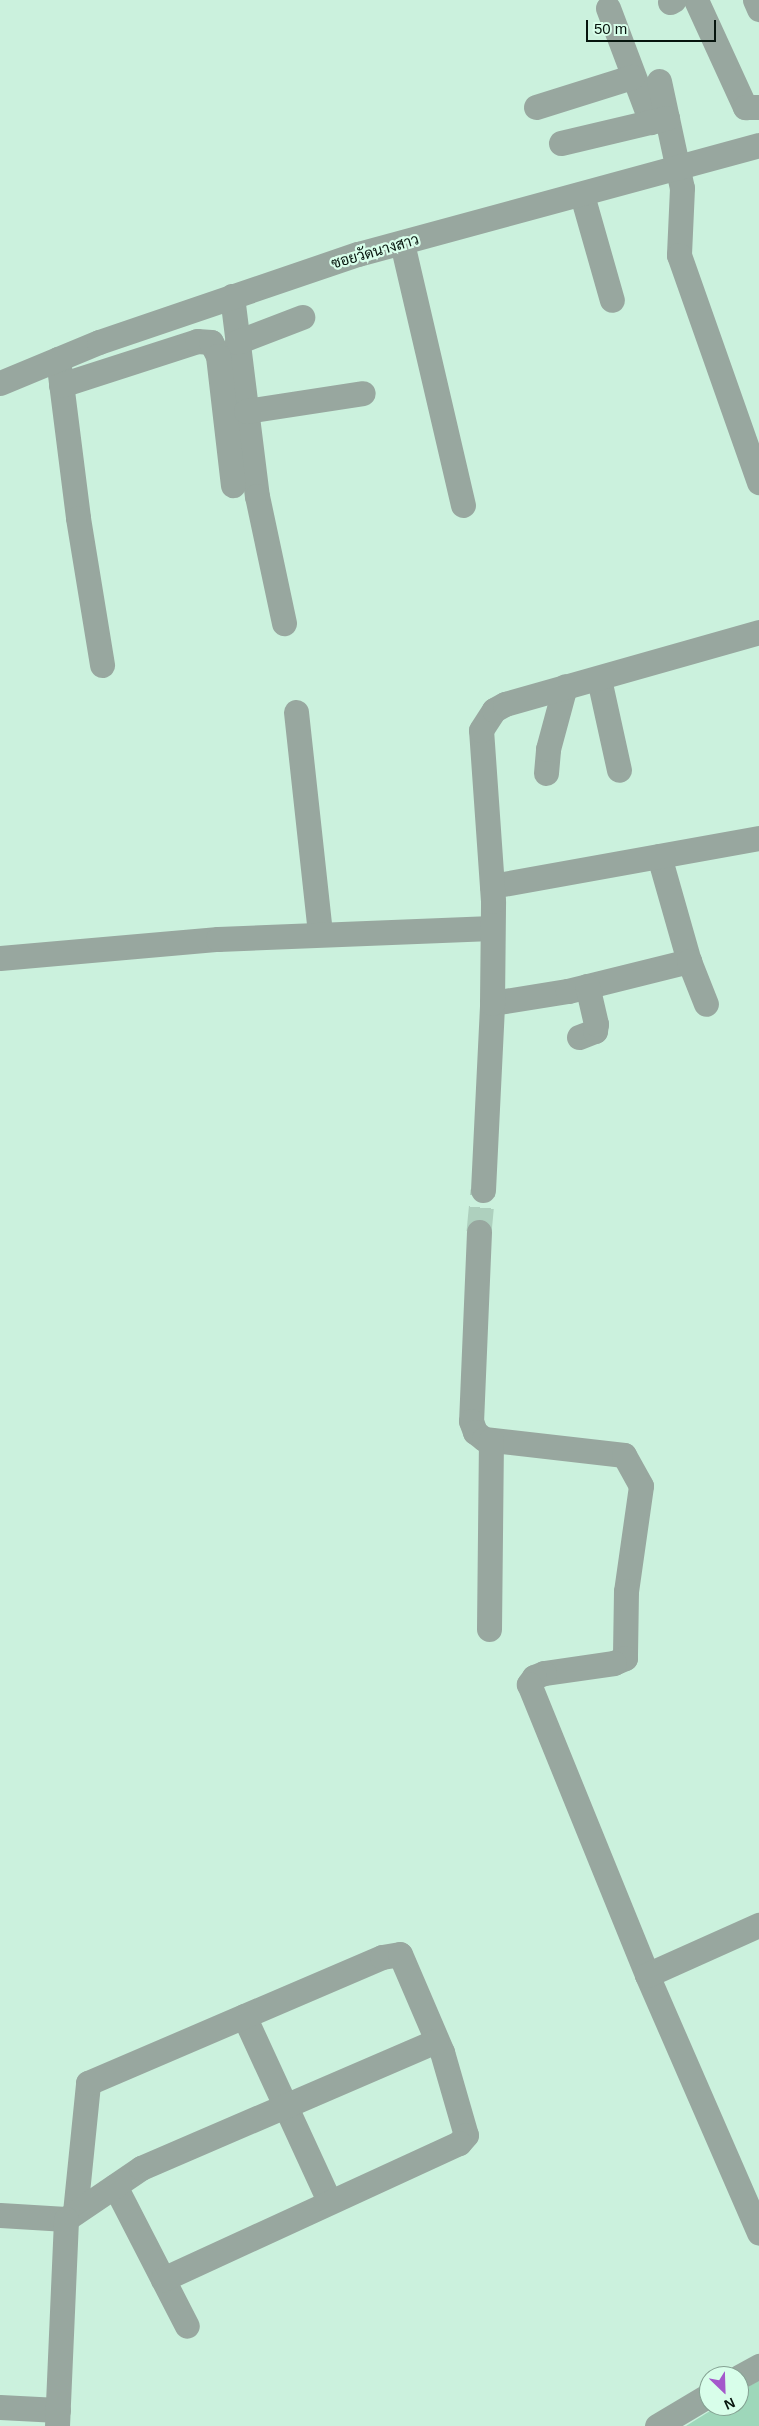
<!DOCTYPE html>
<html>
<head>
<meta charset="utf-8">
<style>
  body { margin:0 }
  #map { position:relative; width:759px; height:2426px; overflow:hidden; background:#cbf1dd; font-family:Helvetica,Sarabun,sans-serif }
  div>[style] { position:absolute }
  .green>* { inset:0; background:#9ed7ba }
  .minor-tunnel>* { height:25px; margin-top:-12.5px; transform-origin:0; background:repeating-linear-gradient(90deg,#aed0be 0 25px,transparent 0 37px) }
  .minor>* { height:25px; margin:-12.5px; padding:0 12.5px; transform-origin:12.5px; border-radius:12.5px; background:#98a79f }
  span { translate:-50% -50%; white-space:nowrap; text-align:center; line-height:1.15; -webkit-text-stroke:4.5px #d8feea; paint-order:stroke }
  .street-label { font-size:15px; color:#07150e }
  .north { position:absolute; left:699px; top:2366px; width:50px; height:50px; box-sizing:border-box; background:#d8feea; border:1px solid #84a192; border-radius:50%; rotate:156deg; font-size:14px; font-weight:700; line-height:20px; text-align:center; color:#07150e }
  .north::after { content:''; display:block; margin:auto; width:18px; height:22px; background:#a458cb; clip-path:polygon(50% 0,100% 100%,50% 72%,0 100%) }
  .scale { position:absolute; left:586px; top:20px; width:130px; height:22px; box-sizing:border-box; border:2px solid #07150e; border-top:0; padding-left:6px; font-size:15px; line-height:18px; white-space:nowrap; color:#07150e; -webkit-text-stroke:4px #d8feea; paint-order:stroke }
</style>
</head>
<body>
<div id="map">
  <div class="green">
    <div style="clip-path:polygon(759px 2380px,759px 2426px,686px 2426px,718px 2406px,739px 2406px,739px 2393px)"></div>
  </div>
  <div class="minor-tunnel">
    <div style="left:479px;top:1232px;width:42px;rotate:-84.6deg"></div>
  </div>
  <div class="minor">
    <div style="left:696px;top:0;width:118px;rotate:65.4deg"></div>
    <div style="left:745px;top:107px;width:14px"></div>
    <div style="left:755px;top:0;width:10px;rotate:66deg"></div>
    <div style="left:670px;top:2px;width:4px;rotate:-27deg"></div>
    <div style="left:608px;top:8px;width:122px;rotate:69.3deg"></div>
    <div style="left:659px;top:81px;width:109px;rotate:77.9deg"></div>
    <div style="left:682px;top:188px;width:67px;rotate:92.6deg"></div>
    <div style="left:679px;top:255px;width:241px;rotate:70.6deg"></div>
    <div style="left:536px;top:107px;width:101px;rotate:-17.4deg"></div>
    <div style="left:561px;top:143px;width:109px;rotate:-13.3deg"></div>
    <div style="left:582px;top:195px;width:109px;rotate:74.1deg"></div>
    <div style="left:402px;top:243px;width:269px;rotate:76.9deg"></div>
    <div style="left:232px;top:296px;width:202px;rotate:82.9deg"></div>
    <div style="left:257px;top:496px;width:130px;rotate:78deg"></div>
    <div style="left:237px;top:342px;width:70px;rotate:-21deg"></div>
    <div style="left:58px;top:359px;width:160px;rotate:82.8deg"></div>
    <div style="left:78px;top:518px;width:149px;rotate:80.7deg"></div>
    <div style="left:0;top:383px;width:107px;rotate:-22.5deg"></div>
    <div style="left:99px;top:342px;width:274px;rotate:-18.8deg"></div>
    <div style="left:358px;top:254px;width:416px;rotate:-15.2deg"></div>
    <div style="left:61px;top:385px;width:143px;rotate:-17.9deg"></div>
    <div style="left:197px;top:341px;width:14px;rotate:4deg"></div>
    <div style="left:211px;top:342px;width:16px;rotate:63deg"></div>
    <div style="left:218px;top:356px;width:130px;rotate:83.4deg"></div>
    <div style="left:246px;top:411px;width:118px;rotate:-8.7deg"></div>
    <div style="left:599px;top:679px;width:93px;rotate:77.6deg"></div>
    <div style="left:296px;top:712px;width:223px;rotate:83.8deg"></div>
    <div style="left:546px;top:773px;width:24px;rotate:-85deg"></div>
    <div style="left:548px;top:749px;width:65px;rotate:-74.9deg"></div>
    <div style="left:659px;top:856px;width:109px;rotate:74.1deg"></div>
    <div style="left:492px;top:886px;width:271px;rotate:-10.2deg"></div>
    <div style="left:0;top:958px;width:219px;rotate:-5deg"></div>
    <div style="left:218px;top:939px;width:274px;rotate:-2.3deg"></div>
    <div style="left:492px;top:1003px;width:77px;rotate:-9deg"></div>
    <div style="left:568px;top:991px;width:125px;rotate:-13.9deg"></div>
    <div style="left:689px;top:961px;width:46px;rotate:68.4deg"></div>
    <div style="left:579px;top:1037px;width:17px;rotate:-21deg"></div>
    <div style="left:595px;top:1031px;width:7px;rotate:-82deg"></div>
    <div style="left:596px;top:1024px;width:39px;rotate:-103deg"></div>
    <div style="left:483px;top:1190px;width:187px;rotate:-87.2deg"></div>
    <div style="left:492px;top:1003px;width:102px;rotate:-89.4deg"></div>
    <div style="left:493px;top:901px;width:171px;rotate:-94deg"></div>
    <div style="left:481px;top:730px;width:24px;rotate:-57deg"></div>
    <div style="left:494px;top:710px;width:13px;rotate:-29deg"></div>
    <div style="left:505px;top:704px;width:264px;rotate:-15.8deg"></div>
    <div style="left:479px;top:1232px;width:189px;rotate:92.4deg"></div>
    <div style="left:471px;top:1421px;width:12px;rotate:70deg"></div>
    <div style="left:475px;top:1432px;width:11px;rotate:38deg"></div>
    <div style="left:484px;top:1439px;width:141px;rotate:6.5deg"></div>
    <div style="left:624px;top:1455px;width:35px;rotate:61deg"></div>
    <div style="left:641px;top:1486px;width:106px;rotate:98.1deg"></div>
    <div style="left:626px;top:1591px;width:67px;rotate:90.9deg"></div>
    <div style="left:625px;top:1658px;width:12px;rotate:156deg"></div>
    <div style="left:614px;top:1663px;width:71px;rotate:171.9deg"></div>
    <div style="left:544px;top:1673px;width:11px;rotate:158deg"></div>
    <div style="left:534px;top:1677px;width:9px;rotate:126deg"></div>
    <div style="left:529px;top:1684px;width:314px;rotate:67.9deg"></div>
    <div style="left:647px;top:1975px;width:281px;rotate:66.5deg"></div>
    <div style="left:489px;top:1629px;width:189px;rotate:-89.4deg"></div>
    <div style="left:647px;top:1975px;width:123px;rotate:-24.1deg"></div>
    <div style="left:244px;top:2016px;width:204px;rotate:65.3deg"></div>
    <div style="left:115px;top:2186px;width:157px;rotate:62.8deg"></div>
    <div style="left:75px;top:2212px;width:130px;rotate:-84.2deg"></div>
    <div style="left:88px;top:2083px;width:320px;rotate:-23.2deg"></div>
    <div style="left:382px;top:1957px;width:18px;rotate:-9deg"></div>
    <div style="left:400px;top:1954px;width:107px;rotate:66.8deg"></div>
    <div style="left:442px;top:2052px;width:86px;rotate:73.9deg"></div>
    <div style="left:466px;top:2135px;width:11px;rotate:131deg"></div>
    <div style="left:459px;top:2143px;width:326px;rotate:155.3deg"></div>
    <div style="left:0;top:2215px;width:66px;rotate:3.5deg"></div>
    <div style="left:66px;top:2219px;width:91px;rotate:-34.2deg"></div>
    <div style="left:141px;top:2168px;width:321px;rotate:-23.3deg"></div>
    <div style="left:739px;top:2377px;width:23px;rotate:-29deg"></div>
    <div style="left:0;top:2407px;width:58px;rotate:3deg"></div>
    <div style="left:57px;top:2426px;width:207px;rotate:-87.5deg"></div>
    <div style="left:657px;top:2426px;width:61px;rotate:-30.8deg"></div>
  </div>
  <div class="street-label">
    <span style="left:375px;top:251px;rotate:-16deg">ซอยวัดนางสาว</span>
  </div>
  <div class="north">N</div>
  <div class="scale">50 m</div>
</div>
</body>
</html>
